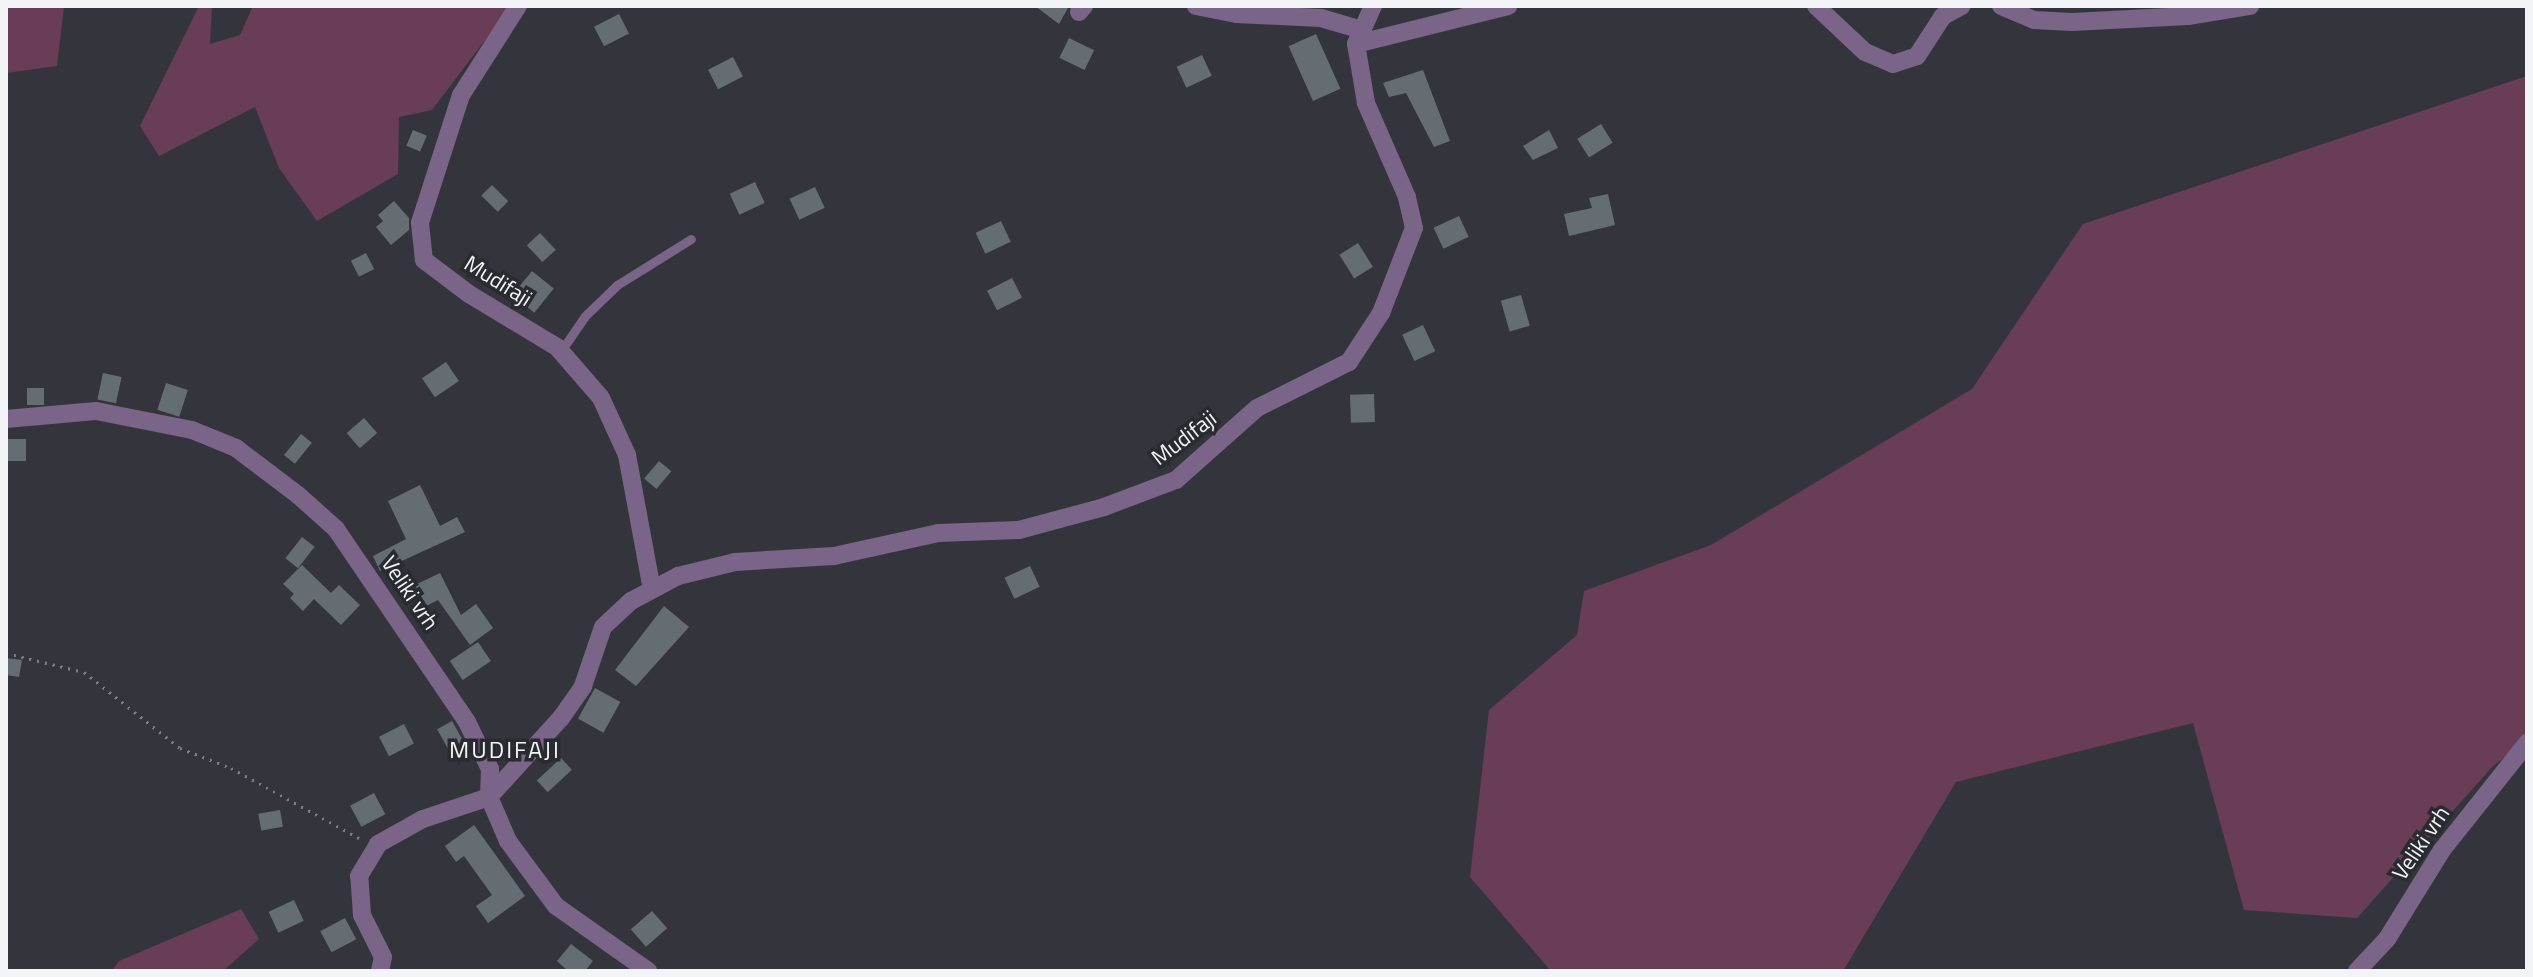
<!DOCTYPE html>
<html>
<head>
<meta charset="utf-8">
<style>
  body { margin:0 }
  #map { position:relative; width:2533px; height:977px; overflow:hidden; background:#34353c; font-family:"Titillium Web",sans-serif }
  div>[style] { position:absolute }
  .green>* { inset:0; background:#693d55 }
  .building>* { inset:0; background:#666d72; transform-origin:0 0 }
  .path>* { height:3px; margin-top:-1.5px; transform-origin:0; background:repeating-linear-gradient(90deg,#7e7f85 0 2px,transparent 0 8px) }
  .lane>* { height:9px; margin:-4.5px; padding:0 4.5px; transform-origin:4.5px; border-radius:4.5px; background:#7a6487 }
  .street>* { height:18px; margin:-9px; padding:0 9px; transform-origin:9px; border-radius:9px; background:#7a6487 }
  span { translate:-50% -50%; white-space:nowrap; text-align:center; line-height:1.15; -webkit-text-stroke:7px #2a2b31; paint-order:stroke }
  .street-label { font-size:22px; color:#f3f4f8 }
  .neighbourhood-label { font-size:24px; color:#f3f4f8; letter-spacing:2px }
  .frame { position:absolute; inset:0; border:8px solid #f3f4f8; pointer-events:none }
</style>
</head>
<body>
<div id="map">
  <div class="green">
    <div style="clip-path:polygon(6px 6px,64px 6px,57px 66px,6px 73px)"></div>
    <div style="clip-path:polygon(199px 6px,212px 6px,210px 44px,240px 35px,253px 6px,511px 6px,432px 110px,399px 117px,398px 174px,317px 221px,279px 168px,255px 107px,159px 156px,140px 126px)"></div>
    <div style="clip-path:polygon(2527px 76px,2527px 741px,2493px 766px,2357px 918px,2244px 910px,2193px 723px,1956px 782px,1843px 971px,1551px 971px,1470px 877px,1489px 710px,1577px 635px,1584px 591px,1711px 545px,1972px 389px,2083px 224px)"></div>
    <div style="clip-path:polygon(241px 909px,259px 939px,223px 971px,112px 971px,119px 961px)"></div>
  </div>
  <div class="building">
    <div style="clip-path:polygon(1035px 6px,1069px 6px,1059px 24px)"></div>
    <div style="left:619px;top:14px;width:22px;height:28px;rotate:63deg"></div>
    <div style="left:1316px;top:34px;width:60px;height:30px;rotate:66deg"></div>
    <div style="left:1069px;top:38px;width:28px;height:22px;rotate:26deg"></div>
    <div style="left:1202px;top:55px;width:23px;height:28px;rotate:65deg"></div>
    <div style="left:733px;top:57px;width:22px;height:28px;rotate:63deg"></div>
    <div style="clip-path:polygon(1423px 70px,1450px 141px,1434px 147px,1406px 93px,1389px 97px,1383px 83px)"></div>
    <div style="left:1601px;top:124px;width:22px;height:28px;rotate:58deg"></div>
    <div style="left:413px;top:130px;width:15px;height:17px;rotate:23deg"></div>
    <div style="clip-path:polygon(1549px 130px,1558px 148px,1533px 160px,1523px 146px)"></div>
    <div style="left:755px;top:182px;width:23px;height:28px;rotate:65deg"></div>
    <div style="left:492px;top:185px;width:23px;height:15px;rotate:45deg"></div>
    <div style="left:815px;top:187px;width:23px;height:28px;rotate:65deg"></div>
    <div style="clip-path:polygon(1608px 194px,1615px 225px,1569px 236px,1564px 214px,1592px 208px,1589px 198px)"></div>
    <div style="clip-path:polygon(394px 201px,409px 218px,409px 230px,391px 245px,376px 227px,383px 221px,378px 215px)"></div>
    <div style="left:1459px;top:216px;width:23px;height:28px;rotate:65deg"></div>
    <div style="left:1001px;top:221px;width:23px;height:28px;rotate:65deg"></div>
    <div style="left:540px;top:233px;width:23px;height:18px;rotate:47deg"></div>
    <div style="left:1358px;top:243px;width:28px;height:22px;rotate:58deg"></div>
    <div style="left:366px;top:253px;width:18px;height:17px;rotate:63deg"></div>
    <div style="left:532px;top:271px;width:28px;height:31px;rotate:39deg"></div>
    <div style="left:1012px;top:278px;width:22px;height:28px;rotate:63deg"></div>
    <div style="left:1521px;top:295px;width:32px;height:21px;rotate:74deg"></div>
    <div style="left:1423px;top:325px;width:29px;height:23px;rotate:65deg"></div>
    <div style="left:446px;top:362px;width:23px;height:29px;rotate:56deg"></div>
    <div style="left:103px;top:373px;width:19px;height:27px;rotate:12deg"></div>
    <div style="left:166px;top:383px;width:23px;height:28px;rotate:18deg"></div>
    <div style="left:27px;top:388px;width:17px;height:17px"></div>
    <div style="left:1374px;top:394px;width:28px;height:24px;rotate:88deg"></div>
    <div style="left:364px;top:418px;width:20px;height:23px;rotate:49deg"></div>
    <div style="left:301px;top:434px;width:14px;height:27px;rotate:39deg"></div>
    <div style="left:6px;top:439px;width:20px;height:22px"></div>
    <div style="left:659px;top:461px;width:16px;height:23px;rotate:40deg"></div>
    <div style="clip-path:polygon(420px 485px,440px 526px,457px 517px,465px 532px,380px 571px,373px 556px,406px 539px,388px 501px)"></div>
    <div style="left:302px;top:537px;width:16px;height:27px;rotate:38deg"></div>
    <div style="clip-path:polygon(302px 565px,331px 593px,339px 585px,360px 605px,341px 625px,314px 599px,303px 611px,290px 598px,294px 594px,283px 584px)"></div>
    <div style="left:1030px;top:566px;width:23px;height:28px;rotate:65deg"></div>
    <div style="clip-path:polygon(440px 573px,461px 615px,476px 604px,493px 628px,470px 645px,438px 600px,426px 606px,415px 585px)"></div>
    <div style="clip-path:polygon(664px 606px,689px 627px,636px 686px,615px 670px)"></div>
    <div style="left:478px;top:642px;width:23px;height:34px;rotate:56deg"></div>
    <div style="clip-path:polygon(6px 658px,22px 660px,19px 677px,6px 675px)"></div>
    <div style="left:595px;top:688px;width:29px;height:35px;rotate:29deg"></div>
    <div style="left:452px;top:721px;width:23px;height:17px;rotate:61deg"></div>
    <div style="left:404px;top:724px;width:22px;height:28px;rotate:63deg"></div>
    <div style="left:561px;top:758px;width:16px;height:33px;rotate:47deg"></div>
    <div style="left:374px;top:793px;width:24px;height:27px;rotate:62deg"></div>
    <div style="left:280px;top:810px;width:17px;height:22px;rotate:80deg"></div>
    <div style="clip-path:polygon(474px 825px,525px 896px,488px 923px,476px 906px,492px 895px,464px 856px,456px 862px,445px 846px)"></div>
    <div style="left:294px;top:900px;width:23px;height:28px;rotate:65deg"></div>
    <div style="left:652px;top:911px;width:23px;height:28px;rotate:49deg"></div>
    <div style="left:345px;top:918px;width:24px;height:28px;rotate:62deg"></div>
    <div style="clip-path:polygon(571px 944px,593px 961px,585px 971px,568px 971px,557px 961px)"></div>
  </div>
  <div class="path">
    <div style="left:6px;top:653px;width:80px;rotate:13.7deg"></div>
    <div style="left:84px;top:672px;width:122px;rotate:38.4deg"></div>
    <div style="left:180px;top:748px;width:55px;rotate:21.4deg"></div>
    <div style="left:231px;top:768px;width:146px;rotate:28.7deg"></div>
  </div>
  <div class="lane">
    <div style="left:561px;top:351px;width:42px;rotate:-55.6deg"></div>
    <div style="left:585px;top:316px;width:45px;rotate:-44.1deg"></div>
    <div style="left:617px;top:285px;width:87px;rotate:-31.9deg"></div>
  </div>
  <div class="street">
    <div style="left:518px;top:6px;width:106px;rotate:122.6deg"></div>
    <div style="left:461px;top:95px;width:134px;rotate:107.8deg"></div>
    <div style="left:420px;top:223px;width:37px;rotate:84deg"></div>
    <div style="left:424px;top:260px;width:56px;rotate:37.1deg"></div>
    <div style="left:469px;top:294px;width:103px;rotate:31.1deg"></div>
    <div style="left:557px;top:347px;width:67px;rotate:49.2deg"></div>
    <div style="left:601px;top:398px;width:63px;rotate:65.5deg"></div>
    <div style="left:627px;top:455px;width:137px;rotate:79.5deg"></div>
    <div style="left:1196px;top:6px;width:41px;rotate:11.3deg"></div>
    <div style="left:1236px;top:14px;width:85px;rotate:2.7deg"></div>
    <div style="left:1321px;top:18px;width:43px;rotate:16.3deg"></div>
    <div style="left:1816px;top:6px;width:67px;rotate:43.2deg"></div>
    <div style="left:1865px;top:52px;width:30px;rotate:23deg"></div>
    <div style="left:1893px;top:64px;width:25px;rotate:-18deg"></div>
    <div style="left:1917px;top:56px;width:48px;rotate:-57deg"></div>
    <div style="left:1943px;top:16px;width:21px;rotate:-28deg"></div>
    <div style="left:2001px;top:6px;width:36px;rotate:23deg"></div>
    <div style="left:2034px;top:20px;width:38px;rotate:3deg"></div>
    <div style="left:2072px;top:22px;width:116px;rotate:-3deg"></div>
    <div style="left:2188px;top:16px;width:63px;rotate:-9.2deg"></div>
    <div style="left:1079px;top:12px;width:8px;rotate:-50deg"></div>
    <div style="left:1356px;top:44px;width:157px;rotate:-14deg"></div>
    <div style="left:6px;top:419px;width:90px;rotate:-5.1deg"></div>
    <div style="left:96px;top:411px;width:98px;rotate:11.2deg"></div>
    <div style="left:192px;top:430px;width:48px;rotate:22.2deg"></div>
    <div style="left:236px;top:448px;width:78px;rotate:37.2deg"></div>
    <div style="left:298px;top:495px;width:51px;rotate:41.8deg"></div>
    <div style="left:336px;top:529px;width:233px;rotate:55.8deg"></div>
    <div style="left:467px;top:722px;width:52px;rotate:63.9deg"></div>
    <div style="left:490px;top:769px;width:28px;rotate:92deg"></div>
    <div style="left:489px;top:797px;width:48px;rotate:66.6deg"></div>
    <div style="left:508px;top:841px;width:81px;rotate:53.6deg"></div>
    <div style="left:556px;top:906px;width:113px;rotate:35.2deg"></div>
    <div style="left:380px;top:971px;width:14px;rotate:-78deg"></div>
    <div style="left:383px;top:957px;width:47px;rotate:-116.6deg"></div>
    <div style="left:362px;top:915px;width:39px;rotate:-94deg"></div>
    <div style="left:359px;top:876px;width:37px;rotate:-59deg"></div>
    <div style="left:378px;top:844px;width:51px;rotate:-29.1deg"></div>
    <div style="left:423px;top:819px;width:70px;rotate:-18.4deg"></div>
    <div style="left:489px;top:797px;width:107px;rotate:-47.7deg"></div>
    <div style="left:561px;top:718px;width:39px;rotate:-55deg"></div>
    <div style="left:583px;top:686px;width:62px;rotate:-71.3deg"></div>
    <div style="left:603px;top:627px;width:38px;rotate:-43deg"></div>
    <div style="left:631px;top:601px;width:53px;rotate:-28deg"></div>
    <div style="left:678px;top:576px;width:59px;rotate:-13.8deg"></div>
    <div style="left:735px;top:562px;width:99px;rotate:-3.5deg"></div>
    <div style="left:834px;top:556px;width:107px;rotate:-12.4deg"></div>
    <div style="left:939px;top:533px;width:80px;rotate:-2.1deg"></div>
    <div style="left:1019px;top:530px;width:88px;rotate:-15.1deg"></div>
    <div style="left:1104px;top:507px;width:77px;rotate:-20.6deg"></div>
    <div style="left:1176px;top:480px;width:108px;rotate:-41.6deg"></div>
    <div style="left:1257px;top:408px;width:103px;rotate:-26.6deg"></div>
    <div style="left:1349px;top:362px;width:59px;rotate:-56.9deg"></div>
    <div style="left:1381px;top:313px;width:91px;rotate:-68.8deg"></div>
    <div style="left:1414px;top:228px;width:32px;rotate:-103deg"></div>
    <div style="left:1407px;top:197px;width:103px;rotate:-113.6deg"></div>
    <div style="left:1366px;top:103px;width:60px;rotate:-99.6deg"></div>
    <div style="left:1356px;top:44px;width:42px;rotate:-65.9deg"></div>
    <div style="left:2357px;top:971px;width:44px;rotate:-46.8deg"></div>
    <div style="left:2387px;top:939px;width:105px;rotate:-58.3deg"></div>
    <div style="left:2442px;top:850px;width:137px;rotate:-51.5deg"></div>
  </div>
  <div class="street-label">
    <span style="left:498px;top:281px;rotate:32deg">Mudifaji</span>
    <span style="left:1184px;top:438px;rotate:-37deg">Mudifaji</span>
    <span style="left:410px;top:593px;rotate:56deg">Veliki vrh</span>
    <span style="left:2421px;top:843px;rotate:-56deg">Veliki vrh</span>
  </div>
  <div class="neighbourhood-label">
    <span style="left:505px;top:750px">MUDIFAJI</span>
  </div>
  <div class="frame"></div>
</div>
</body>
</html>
